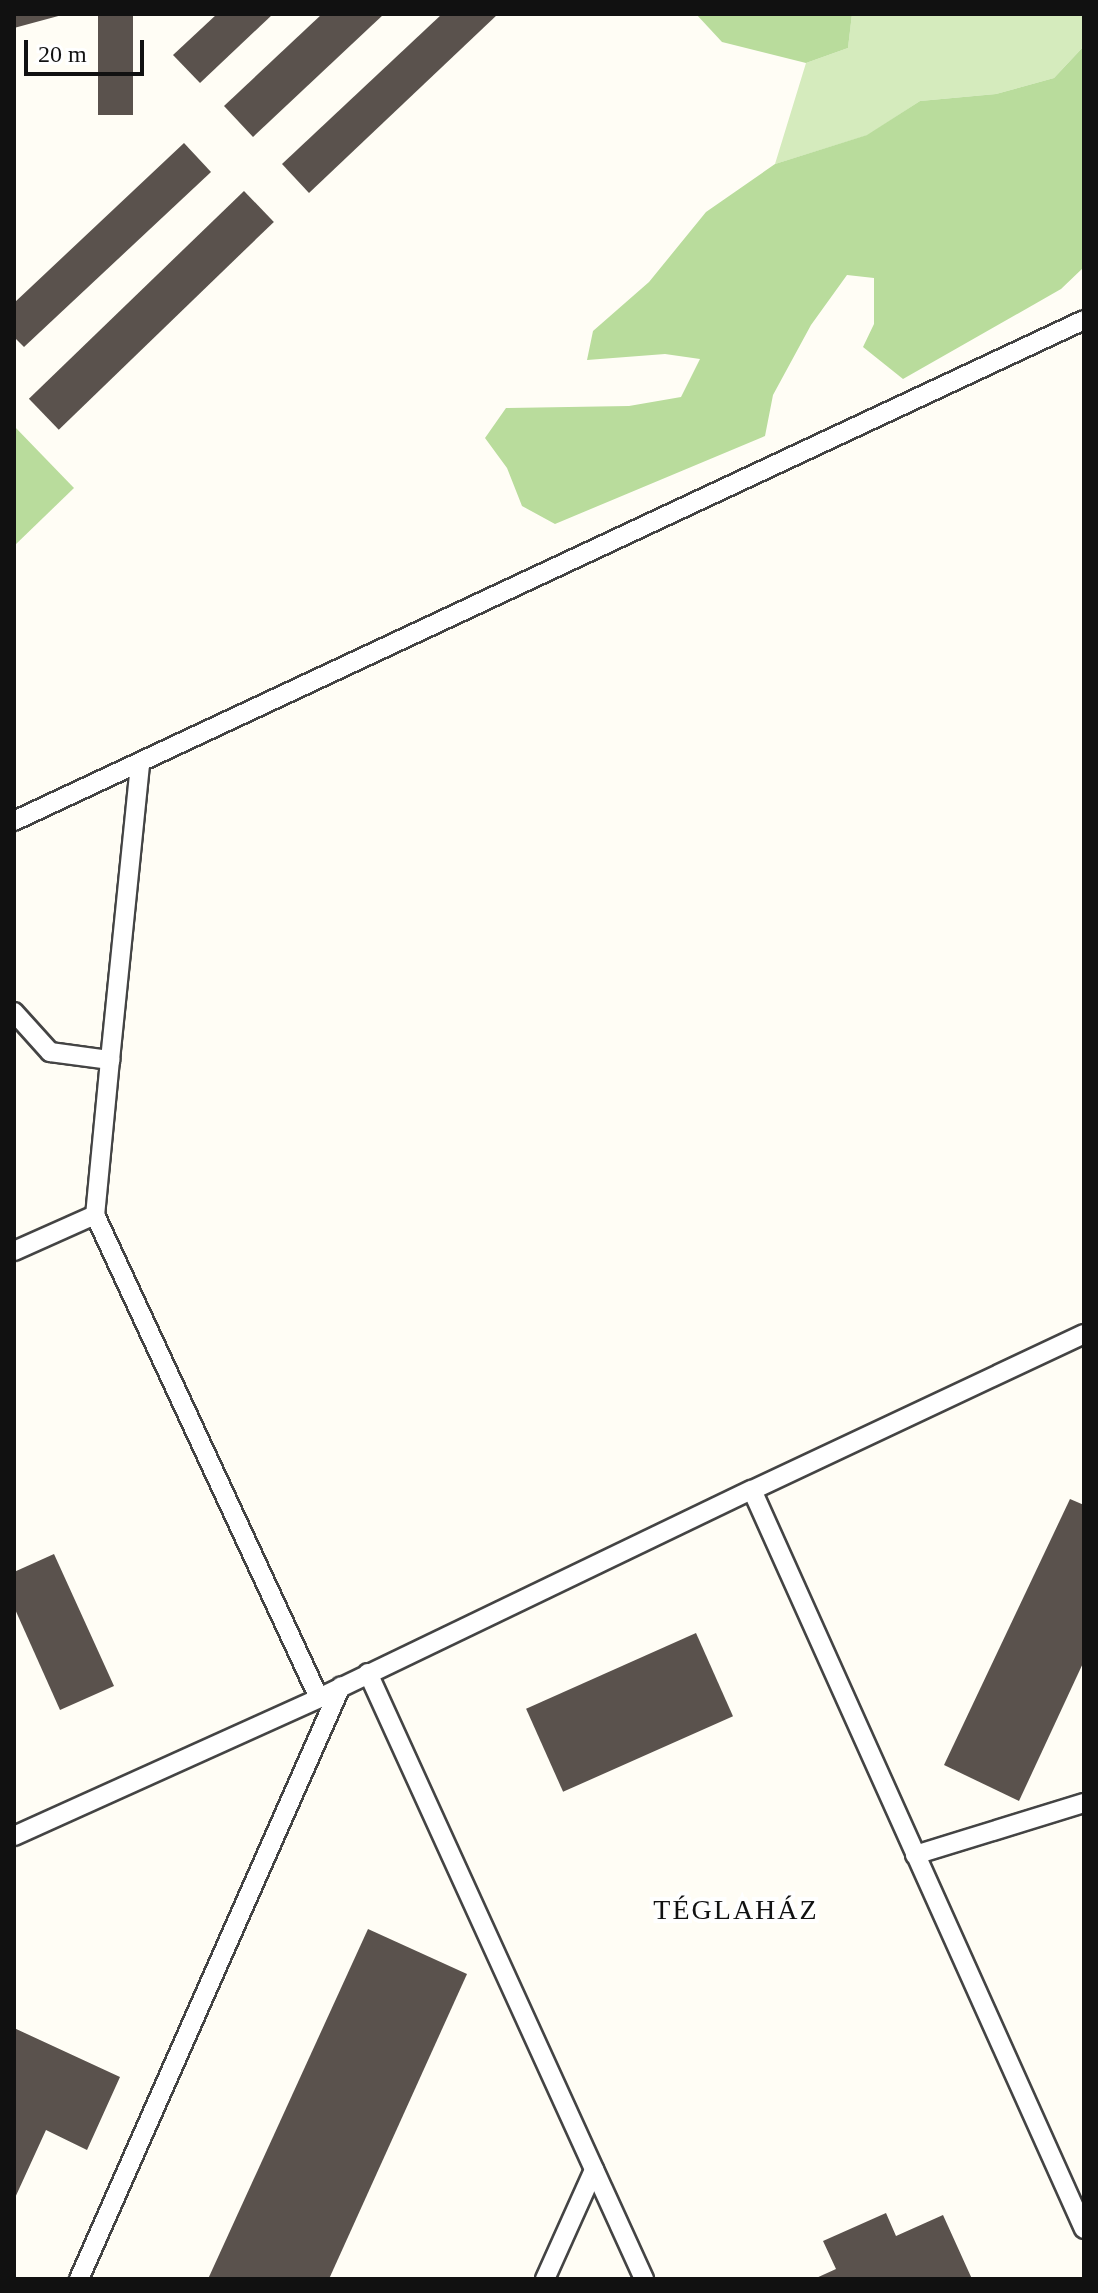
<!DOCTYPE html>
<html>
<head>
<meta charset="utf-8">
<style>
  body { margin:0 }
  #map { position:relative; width:1098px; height:2293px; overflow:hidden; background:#fffdf5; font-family:Georgia,serif }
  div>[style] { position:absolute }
  .green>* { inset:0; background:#d5ebbd }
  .forest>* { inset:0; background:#b9dc9c }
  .building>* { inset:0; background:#5a524d; transform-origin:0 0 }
  .roads { filter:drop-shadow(2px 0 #444) drop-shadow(-2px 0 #444) drop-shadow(0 2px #444) drop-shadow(0 -2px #444) }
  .lane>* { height:18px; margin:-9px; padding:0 9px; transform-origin:9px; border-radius:9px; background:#fff }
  span { translate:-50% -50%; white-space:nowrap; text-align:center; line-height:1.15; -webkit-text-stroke:8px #fff; paint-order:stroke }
  .quarter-label { font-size:28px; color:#111; letter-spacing:2px }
  .frame { position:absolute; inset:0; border:16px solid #111; pointer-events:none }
  .scale { position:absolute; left:24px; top:40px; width:120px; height:36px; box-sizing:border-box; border:4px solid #111; border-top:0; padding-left:10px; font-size:24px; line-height:28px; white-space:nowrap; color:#111; -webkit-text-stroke:6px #fff; paint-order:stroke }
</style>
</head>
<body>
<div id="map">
  <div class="green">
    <div style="clip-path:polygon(852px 14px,1084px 14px,1084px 46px,1054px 78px,996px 94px,920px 101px,868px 135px,775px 164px,806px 63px,848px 48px)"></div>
  </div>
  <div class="forest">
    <div style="clip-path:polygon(696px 14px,852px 14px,848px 48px,806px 63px,722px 42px)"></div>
    <div style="clip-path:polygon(1084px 46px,1084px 267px,1061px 289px,903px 379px,863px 347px,874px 324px,874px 278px,847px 275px,811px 325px,773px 395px,765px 436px,555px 524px,522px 506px,507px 468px,485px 438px,506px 408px,629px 406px,681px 397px,700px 359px,665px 354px,587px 360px,593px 331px,649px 282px,706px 212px,775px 164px,867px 135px,920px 101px,996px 94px,1054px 78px)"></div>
    <div style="clip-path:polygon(14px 426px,74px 488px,14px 546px)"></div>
  </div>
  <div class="building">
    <div style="clip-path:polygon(14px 14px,62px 14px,62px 15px,14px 28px)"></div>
    <div style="left:98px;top:14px;width:35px;height:101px"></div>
    <div style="clip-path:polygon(217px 14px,273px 14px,200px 83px,173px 55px)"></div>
    <div style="clip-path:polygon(322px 14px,384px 14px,253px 137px,224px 106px)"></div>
    <div style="clip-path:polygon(442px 14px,498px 14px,309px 193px,282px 164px)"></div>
    <div style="clip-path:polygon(184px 143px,211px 172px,24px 347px,14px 337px,14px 303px)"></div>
    <div style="left:244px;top:191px;width:43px;height:299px;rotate:46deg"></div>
    <div style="clip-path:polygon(1070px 1499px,1084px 1505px,1084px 1661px,1019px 1801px,944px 1765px)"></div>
    <div style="clip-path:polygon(54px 1554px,114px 1686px,60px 1710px,14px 1607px,14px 1572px)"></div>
    <div style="left:696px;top:1633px;width:91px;height:186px;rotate:66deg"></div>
    <div style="clip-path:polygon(368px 1929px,467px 1974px,329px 2279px,208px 2279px)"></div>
    <div style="clip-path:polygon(14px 2028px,120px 2077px,87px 2150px,46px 2130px,14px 2200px)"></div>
    <div style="clip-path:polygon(886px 2213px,896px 2236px,943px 2215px,972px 2279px,814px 2279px,836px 2269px,823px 2241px)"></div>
  </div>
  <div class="roads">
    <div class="lane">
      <div style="left:14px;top:821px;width:1181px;rotate:-25.09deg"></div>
      <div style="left:14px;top:1012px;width:54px;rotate:48deg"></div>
      <div style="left:50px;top:1052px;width:61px;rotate:7.6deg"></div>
      <div style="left:110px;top:1060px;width:156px;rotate:95.5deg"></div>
      <div style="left:95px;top:1215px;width:532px;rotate:65.12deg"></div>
      <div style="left:110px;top:1060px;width:299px;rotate:-84.2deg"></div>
      <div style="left:14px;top:1251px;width:89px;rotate:-24deg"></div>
      <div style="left:1084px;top:1334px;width:367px;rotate:154.8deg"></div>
      <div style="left:752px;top:1490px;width:810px;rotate:65.81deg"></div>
      <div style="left:368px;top:1673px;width:666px;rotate:65.51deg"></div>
      <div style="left:14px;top:1836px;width:335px;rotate:-24.3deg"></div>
      <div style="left:319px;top:1698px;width:480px;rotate:-25.7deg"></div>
      <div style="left:915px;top:1855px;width:177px;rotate:-17.1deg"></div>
      <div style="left:79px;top:2279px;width:648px;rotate:-66.16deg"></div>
      <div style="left:545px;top:2279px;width:120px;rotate:-65.8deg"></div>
    </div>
  </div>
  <div class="quarter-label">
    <span style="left:736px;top:1910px">TÉGLAHÁZ</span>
  </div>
  <div class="frame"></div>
  <div class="scale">20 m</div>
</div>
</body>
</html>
